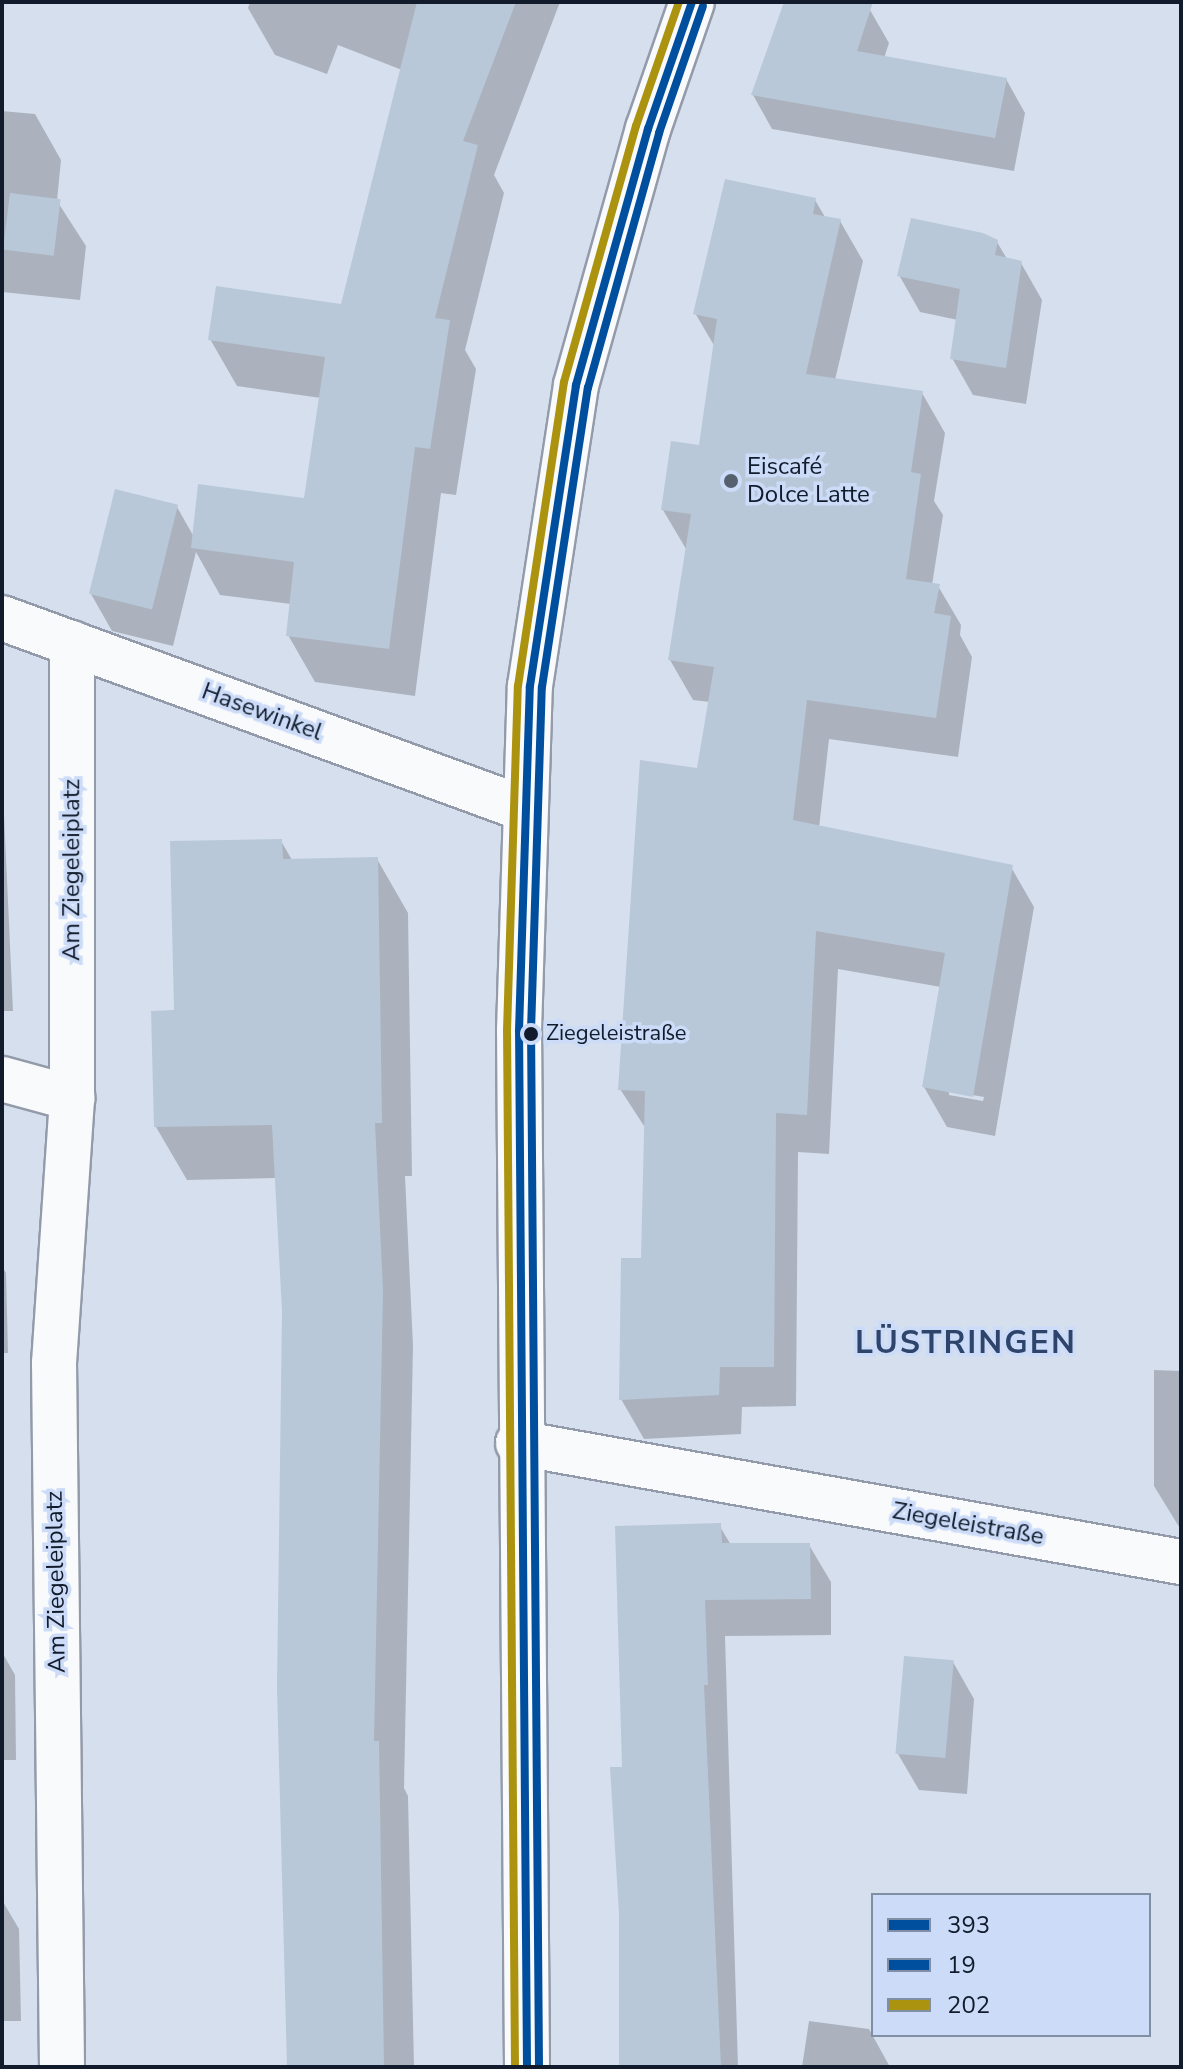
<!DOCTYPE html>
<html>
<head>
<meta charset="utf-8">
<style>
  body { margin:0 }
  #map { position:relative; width:1183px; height:2069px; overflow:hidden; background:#d6dfee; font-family:"Nunito Sans",sans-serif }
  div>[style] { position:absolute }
  .shadow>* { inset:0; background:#0003 }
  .building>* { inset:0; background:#b8c8d8; transform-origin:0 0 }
  .roads { filter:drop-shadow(2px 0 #939baa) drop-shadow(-2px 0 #939baa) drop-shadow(0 2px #939baa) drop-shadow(0 -2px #939baa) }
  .street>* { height:44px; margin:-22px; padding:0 22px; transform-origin:22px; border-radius:22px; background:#f9fafc }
  .secondary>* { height:44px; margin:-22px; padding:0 22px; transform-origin:22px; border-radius:22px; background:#f9fafc }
  .bus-1>* { height:8px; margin:-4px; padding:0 4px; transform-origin:4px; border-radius:4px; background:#004f9f }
  .bus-2>* { height:8px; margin:-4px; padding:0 4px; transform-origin:4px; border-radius:4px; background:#004e9e }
  .bus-3>* { height:8px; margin:-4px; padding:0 4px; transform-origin:4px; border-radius:4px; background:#ac930f }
  .dots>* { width:22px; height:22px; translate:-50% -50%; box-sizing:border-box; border:4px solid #ccdcf8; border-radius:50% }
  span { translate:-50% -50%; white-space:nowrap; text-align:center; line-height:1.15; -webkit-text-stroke:7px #ccdcf8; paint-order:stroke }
  .bus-label { font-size:22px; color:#111b2b }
  .left { translate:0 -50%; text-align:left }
  .poi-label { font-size:24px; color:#111b2b }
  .street-label { font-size:24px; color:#111b2b }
  .district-label { font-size:32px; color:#2e446a; font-weight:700; letter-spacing:2px }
  .frame { position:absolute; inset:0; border:4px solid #111b2b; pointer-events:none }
  .legend { position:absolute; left:871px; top:1893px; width:280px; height:144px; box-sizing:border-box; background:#ccdcf8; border:2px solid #818fa6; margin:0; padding:10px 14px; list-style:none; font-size:24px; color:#111b2b }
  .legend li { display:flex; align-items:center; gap:16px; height:40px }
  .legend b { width:40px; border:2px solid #818fa6 }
</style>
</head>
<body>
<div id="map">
  <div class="shadow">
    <div style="clip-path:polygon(250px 2px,560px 2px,494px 175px,504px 193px,465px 350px,476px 369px,456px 495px,441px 493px,415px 696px,315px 682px,288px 635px,291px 604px,220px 595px,196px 552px,173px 646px,112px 631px,91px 594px,177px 507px,194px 537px,306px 500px,321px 398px,237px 386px,210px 339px,343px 307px,402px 70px,338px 45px,327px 74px,275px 55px,248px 8px)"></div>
    <div style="clip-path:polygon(786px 2px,848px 2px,870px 10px,889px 43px,884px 58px,1006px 79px,1025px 113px,1014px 171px,772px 129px,753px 95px)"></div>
    <div style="clip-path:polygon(2px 111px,35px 114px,61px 160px,57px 201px,86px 246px,80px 300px,2px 292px)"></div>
    <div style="clip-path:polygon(evenodd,815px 200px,825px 217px,840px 221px,863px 261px,835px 380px,922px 393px,945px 433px,934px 501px,943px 515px,932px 585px,938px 586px,961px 625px,960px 635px,972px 657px,958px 757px,829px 739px,819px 828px,1011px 867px,1034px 907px,995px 1136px,947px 1127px,924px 1087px,941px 987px,838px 969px,829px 1154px,798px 1152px,796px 1406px,742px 1407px,741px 1434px,644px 1439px,621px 1399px,643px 1260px,646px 1129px,620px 1089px,698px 770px,710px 702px,693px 700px,670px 660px,686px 549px,663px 510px,700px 448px,715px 347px,695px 313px,815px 200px,949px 1091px,984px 1097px,983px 1101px,949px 1095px,949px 1091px)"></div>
    <div style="clip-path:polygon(997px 242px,1007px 259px,1021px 263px,1042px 300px,1026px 404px,973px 395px,952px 358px,958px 320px,920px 312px,899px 275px)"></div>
    <div style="clip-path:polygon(2px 771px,13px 1011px,2px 1011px)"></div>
    <div style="clip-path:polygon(281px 841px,292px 860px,377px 859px,408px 913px,412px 1176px,405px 1176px,413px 1346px,404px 1788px,408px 1796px,414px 2067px,289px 2067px,284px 1311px,277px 1178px,187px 1180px,156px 1127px,176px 1012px)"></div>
    <div style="clip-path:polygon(2px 1266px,6px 1273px,8px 1353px,2px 1353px)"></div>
    <div style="clip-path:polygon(1154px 1370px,1181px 1371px,1181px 1530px,1154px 1486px)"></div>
    <div style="clip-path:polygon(719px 1525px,731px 1545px,809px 1545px,831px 1582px,831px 1635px,725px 1636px,738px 2067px,621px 2067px,624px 1769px)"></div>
    <div style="clip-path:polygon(2px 1652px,15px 1675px,16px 1760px,2px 1760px)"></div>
    <div style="clip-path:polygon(953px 1662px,974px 1699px,967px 1794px,919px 1790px,898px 1754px)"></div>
    <div style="clip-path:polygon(2px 1900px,19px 1929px,21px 2021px,2px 2021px)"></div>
    <div style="clip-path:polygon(809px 2021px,869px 2029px,890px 2067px,802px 2067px)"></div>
  </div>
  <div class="building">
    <div style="clip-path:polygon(417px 2px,516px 2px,463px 141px,478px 145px,435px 318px,450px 320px,430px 449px,415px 447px,389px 649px,286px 636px,294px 562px,191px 548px,198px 484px,304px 498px,325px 357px,208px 340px,216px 286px,341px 304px)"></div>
    <div style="clip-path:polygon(784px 2px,873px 2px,857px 51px,1007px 78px,995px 138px,751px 95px)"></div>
    <div style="clip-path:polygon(725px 179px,816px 198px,813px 214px,841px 219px,806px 374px,923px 391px,911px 472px,921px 474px,906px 579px,940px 584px,934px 613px,951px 616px,936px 718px,807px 700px,793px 820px,1013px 865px,973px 1097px,922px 1087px,945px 953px,816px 931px,807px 1115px,776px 1113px,774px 1367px,720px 1367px,719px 1395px,619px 1400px,621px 1258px,641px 1258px,645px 1091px,618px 1090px,640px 760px,697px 768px,714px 667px,668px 660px,691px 514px,661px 510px,671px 441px,699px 445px,717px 319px,693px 314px)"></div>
    <div style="left:10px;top:193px;width:51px;height:57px;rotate:7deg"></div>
    <div style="clip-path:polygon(911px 218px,983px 233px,998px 240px,995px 255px,1022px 261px,1006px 368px,950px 359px,960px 289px,897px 276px)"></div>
    <div style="left:115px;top:489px;width:65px;height:108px;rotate:14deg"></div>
    <div style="clip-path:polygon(282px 839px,283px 859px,378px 857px,382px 1123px,375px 1123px,383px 1291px,374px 1741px,379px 1741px,384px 2067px,287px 2067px,277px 1687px,282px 1311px,272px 1125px,154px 1127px,151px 1011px,174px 1010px,170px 841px)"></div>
    <div style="clip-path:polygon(721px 1523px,722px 1543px,810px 1543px,811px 1599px,705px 1600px,708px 1685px,704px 1685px,721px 2067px,619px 2067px,619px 1914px,610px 1767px,622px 1767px,615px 1526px)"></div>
    <div style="left:904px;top:1656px;width:50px;height:98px;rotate:5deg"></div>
  </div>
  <div class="roads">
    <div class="street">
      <div style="left:2px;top:618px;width:554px;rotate:20.07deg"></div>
      <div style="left:2px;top:1079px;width:73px;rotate:15.2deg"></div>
      <div style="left:518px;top:1443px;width:674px;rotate:10.18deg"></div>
      <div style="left:62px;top:2067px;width:704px;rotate:-90.65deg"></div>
      <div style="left:54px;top:1363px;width:266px;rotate:-86.1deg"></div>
      <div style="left:72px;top:1098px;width:455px;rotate:-90deg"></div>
    </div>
    <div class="secondary">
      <div style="left:527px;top:2067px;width:1036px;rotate:-90.44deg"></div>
      <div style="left:519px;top:1031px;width:345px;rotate:-88.2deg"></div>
      <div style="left:530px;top:686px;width:304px;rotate:-81.3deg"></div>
      <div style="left:576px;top:385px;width:266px;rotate:-74.3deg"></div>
      <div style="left:648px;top:129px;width:134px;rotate:-70.9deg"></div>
    </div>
  </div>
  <div class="bus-1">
    <div style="left:527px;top:2067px;width:1036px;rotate:-90.44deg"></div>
    <div style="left:519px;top:1031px;width:345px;rotate:-88.2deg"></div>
    <div style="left:530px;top:686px;width:304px;rotate:-81.3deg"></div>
    <div style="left:576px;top:385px;width:266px;rotate:-74.3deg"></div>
    <div style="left:648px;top:129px;width:134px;rotate:-70.9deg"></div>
  </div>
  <div class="bus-2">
    <div style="left:539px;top:2067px;width:1036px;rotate:-90.44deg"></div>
    <div style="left:531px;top:1031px;width:344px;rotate:-88.2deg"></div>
    <div style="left:542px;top:687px;width:303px;rotate:-81.3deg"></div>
    <div style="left:588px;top:388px;width:265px;rotate:-74.4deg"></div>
    <div style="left:659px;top:133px;width:134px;rotate:-70.9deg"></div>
  </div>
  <div class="bus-3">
    <div style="left:515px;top:2067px;width:1036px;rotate:-90.44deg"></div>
    <div style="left:507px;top:1031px;width:345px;rotate:-88.2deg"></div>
    <div style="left:518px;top:686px;width:307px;rotate:-81.4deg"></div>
    <div style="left:564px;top:382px;width:266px;rotate:-74.3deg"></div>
    <div style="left:636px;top:126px;width:131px;rotate:-70.9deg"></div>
  </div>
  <div class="dots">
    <div style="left:731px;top:481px;background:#56606f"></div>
    <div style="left:531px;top:1034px;background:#111b2b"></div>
  </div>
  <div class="bus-label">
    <span class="left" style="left:546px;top:1034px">Ziegeleistraße</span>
  </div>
  <div class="poi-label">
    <span class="left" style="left:747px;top:481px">Eiscafé<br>Dolce Latte</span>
  </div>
  <div class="street-label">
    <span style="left:262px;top:712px;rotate:20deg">Hasewinkel</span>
    <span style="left:72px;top:870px;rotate:-90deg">Am Ziegeleiplatz</span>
    <span style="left:968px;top:1524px;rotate:10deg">Ziegeleistraße</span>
    <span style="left:56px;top:1582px;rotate:-91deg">Am Ziegeleiplatz</span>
  </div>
  <div class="district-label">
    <span style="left:966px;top:1343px">LÜSTRINGEN</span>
  </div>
  <div class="frame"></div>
  <ul class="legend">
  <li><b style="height:10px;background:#004f9f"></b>393</li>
  <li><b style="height:10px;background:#004e9e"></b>19</li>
  <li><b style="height:10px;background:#ac930f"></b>202</li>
  </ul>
</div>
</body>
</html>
